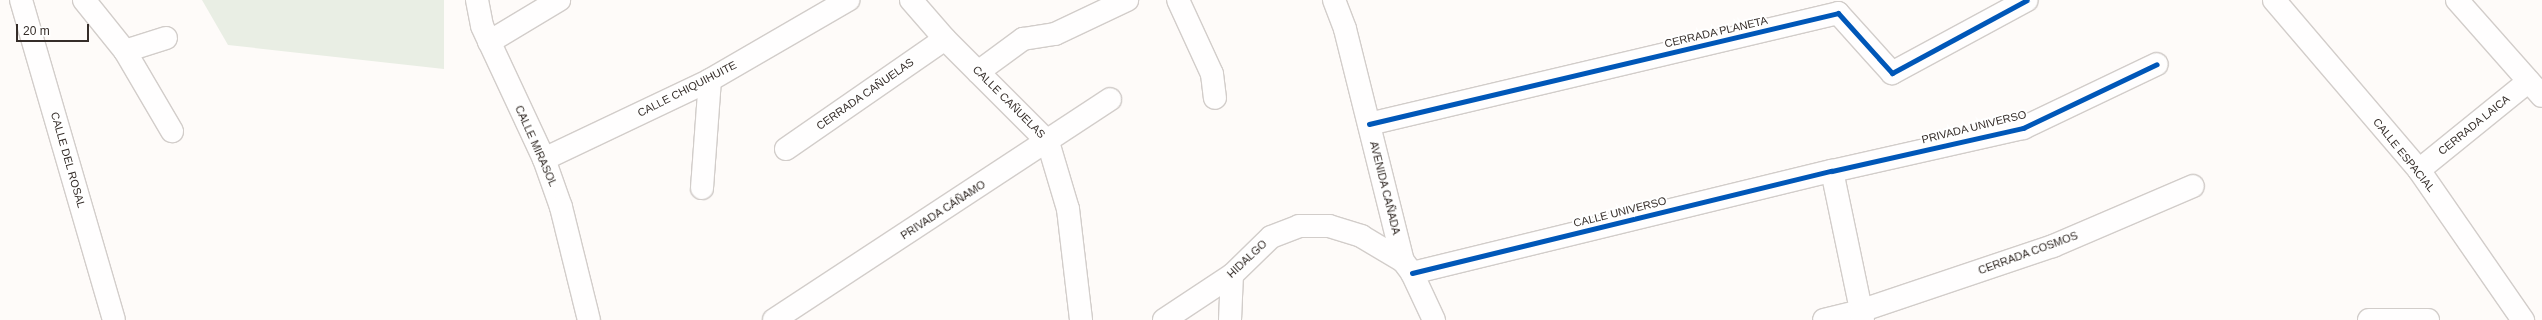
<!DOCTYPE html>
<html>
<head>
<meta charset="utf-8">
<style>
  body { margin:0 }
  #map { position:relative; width:2542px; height:320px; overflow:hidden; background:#fefbf9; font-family:Helvetica,sans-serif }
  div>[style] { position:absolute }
  .green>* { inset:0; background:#e9eee4 }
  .roads { filter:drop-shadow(1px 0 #d2cdca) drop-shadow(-1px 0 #d2cdca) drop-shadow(0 1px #d2cdca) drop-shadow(0 -1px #d2cdca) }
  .minor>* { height:22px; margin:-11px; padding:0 11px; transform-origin:11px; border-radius:11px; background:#fffefe }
  .tertiary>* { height:22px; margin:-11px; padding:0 11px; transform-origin:11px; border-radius:11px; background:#fffefe }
  .cycleway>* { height:5px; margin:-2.5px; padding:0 2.5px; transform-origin:2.5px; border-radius:2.5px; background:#0057b8 }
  span { translate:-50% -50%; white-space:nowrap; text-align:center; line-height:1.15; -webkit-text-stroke:4px #fff; paint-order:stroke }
  .street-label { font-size:11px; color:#352d29 }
  .scale { position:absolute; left:16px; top:24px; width:73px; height:18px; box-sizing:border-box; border:2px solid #352d29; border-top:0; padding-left:5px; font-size:12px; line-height:14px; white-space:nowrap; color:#352d29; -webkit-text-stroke:3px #fff; paint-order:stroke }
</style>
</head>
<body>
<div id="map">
  <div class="green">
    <div style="clip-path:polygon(202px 0,444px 0,444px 69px,228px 45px)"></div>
  </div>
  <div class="roads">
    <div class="minor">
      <div style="left:21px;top:0;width:333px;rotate:73.8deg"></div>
      <div style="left:84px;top:0;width:65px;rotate:51.2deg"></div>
      <div style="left:125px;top:51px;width:93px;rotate:59.6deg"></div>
      <div style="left:477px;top:0;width:26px;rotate:79deg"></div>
      <div style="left:482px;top:26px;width:147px;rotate:65deg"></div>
      <div style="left:544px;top:159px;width:51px;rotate:70.5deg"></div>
      <div style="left:561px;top:207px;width:116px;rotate:76.1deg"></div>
      <div style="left:911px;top:0;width:52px;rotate:48.9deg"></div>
      <div style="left:945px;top:39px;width:146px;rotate:45deg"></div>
      <div style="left:1048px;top:142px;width:70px;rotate:73.4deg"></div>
      <div style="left:1068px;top:209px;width:112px;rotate:83.3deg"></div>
      <div style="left:1178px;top:0;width:81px;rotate:65.3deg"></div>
      <div style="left:1212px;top:74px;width:24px;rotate:83deg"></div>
      <div style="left:1334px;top:0;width:31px;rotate:69deg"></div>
      <div style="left:1345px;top:29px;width:239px;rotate:76deg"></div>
      <div style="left:2274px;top:0;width:223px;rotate:49.5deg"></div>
      <div style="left:2419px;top:170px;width:183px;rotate:55.3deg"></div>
      <div style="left:2457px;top:0;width:128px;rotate:48.5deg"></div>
      <div style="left:489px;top:42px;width:82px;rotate:-31deg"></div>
      <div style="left:125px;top:51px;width:43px;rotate:-17.6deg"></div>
      <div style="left:978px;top:72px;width:56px;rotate:-36.3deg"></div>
      <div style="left:1023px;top:39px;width:32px;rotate:-9deg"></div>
      <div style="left:1055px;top:34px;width:80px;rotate:-25.3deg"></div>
      <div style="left:1369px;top:124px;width:482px;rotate:-13.3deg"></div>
      <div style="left:1838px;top:13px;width:81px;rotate:48deg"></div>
      <div style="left:1892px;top:73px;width:153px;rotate:-28.4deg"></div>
      <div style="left:786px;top:149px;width:193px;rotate:-34.7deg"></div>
      <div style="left:544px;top:159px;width:184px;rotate:-25.4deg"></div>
      <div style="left:710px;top:80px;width:160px;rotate:-30.1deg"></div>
      <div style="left:2419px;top:170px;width:141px;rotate:-39deg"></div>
      <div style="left:1832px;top:171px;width:152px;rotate:78.2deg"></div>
      <div style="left:702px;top:188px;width:108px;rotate:-85.8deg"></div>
      <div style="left:1412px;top:273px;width:432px;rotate:-13.7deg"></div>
      <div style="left:1832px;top:171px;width:196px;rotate:-12.7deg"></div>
      <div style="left:2023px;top:128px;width:148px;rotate:-25.5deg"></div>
      <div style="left:774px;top:320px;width:402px;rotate:-33.3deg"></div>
      <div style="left:1230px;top:320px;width:45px;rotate:-87.5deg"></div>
      <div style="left:1824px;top:320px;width:37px;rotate:-14deg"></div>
      <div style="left:1860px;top:311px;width:204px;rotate:-18.6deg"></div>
      <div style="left:2053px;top:246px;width:152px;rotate:-23.2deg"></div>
      <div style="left:2369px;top:320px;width:59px"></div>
    </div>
    <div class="tertiary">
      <div style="left:1164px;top:320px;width:82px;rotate:-33.5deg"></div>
      <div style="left:1232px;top:275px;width:54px;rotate:-44.3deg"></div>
      <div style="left:1271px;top:237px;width:30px;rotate:-21deg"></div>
      <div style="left:1299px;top:226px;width:30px"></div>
      <div style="left:1329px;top:226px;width:34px;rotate:17deg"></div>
      <div style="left:1361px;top:236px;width:49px;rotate:30.8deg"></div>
      <div style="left:1403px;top:261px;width:15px;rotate:53deg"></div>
      <div style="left:1412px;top:273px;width:52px;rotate:64.9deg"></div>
    </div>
  </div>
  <div class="cycleway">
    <div style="left:1369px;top:124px;width:482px;rotate:-13.3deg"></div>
    <div style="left:1838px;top:13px;width:81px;rotate:48deg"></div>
    <div style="left:1892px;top:73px;width:153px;rotate:-28.4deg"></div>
    <div style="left:1412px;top:273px;width:432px;rotate:-13.7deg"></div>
    <div style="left:1832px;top:171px;width:196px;rotate:-12.7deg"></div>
    <div style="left:2023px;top:128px;width:148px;rotate:-25.5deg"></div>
  </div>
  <div class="street-label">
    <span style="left:1716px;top:32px;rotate:-13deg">CERRADA PLANETA</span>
    <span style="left:687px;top:89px;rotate:-27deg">CALLE CHIQUIHUITE</span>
    <span style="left:865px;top:94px;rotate:-35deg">CERRADA CAÑUELAS</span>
    <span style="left:1009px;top:102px;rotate:45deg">CALLE CAÑUELAS</span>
    <span style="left:2474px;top:125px;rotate:-39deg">CERRADA LAICA</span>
    <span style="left:1974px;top:127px;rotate:-14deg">PRIVADA UNIVERSO</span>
    <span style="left:536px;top:146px;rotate:66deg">CALLE MIRASOL</span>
    <span style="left:2404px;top:155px;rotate:51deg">CALLE ESPACIAL</span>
    <span style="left:68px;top:160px;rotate:74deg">CALLE DEL ROSAL</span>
    <span style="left:1385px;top:188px;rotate:76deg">AVENIDA CAÑADA</span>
    <span style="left:943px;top:210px;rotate:-33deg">PRIVADA CÁÑAMO</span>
    <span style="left:1620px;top:212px;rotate:-14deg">CALLE UNIVERSO</span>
    <span style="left:2028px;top:253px;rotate:-20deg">CERRADA COSMOS</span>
    <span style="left:1247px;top:259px;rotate:-43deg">HIDALGO</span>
  </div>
  <div class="scale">20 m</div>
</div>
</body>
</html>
